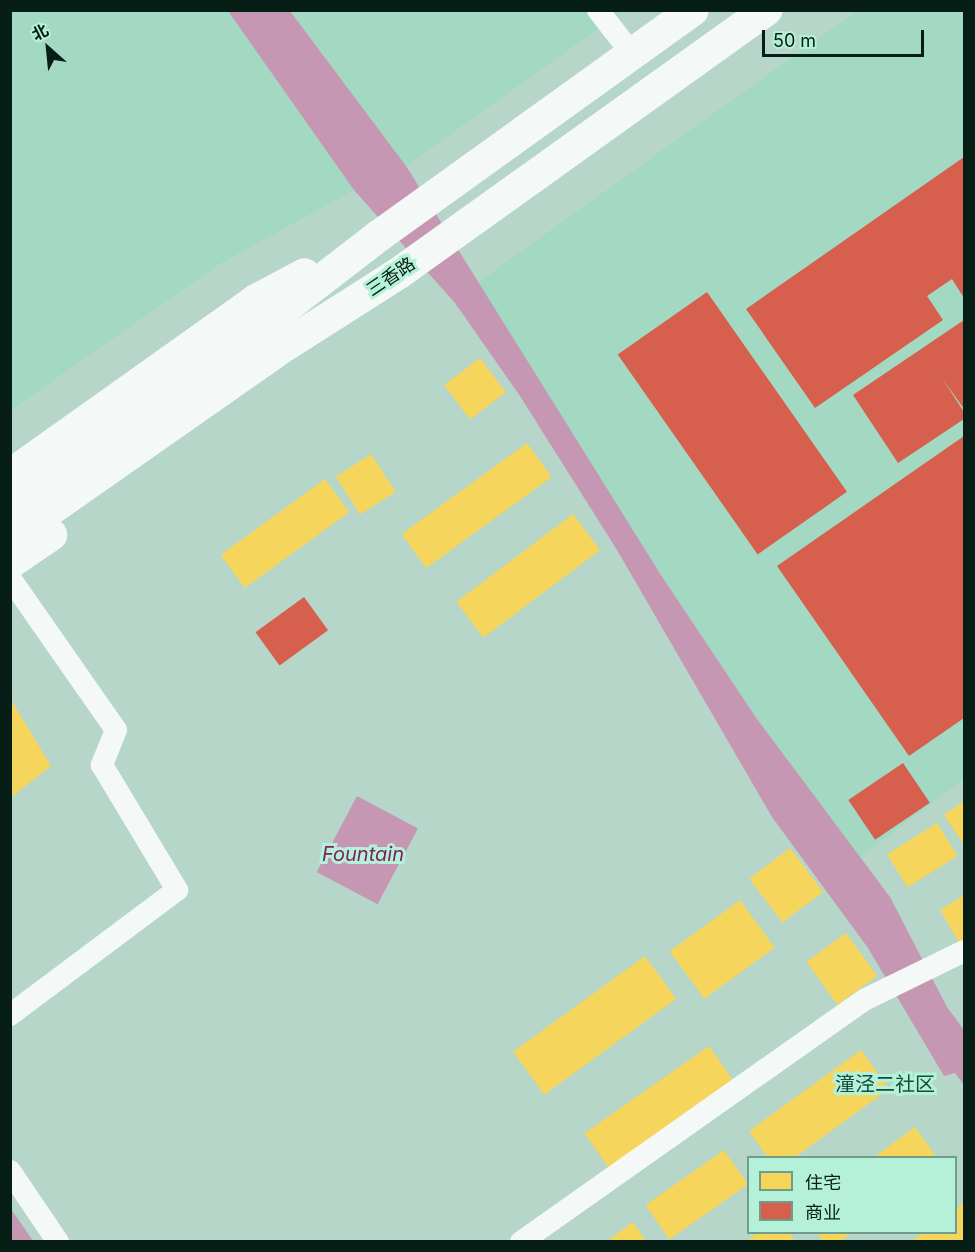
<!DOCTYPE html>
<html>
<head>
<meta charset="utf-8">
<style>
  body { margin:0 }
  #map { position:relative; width:975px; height:1252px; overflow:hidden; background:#b5d6c8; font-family:Inter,"Noto Sans SC",sans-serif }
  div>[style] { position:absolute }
  .built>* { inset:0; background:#a3d8c2 }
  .water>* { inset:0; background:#c697b2; transform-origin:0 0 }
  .homes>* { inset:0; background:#f6d55c; transform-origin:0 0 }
  .shops>* { inset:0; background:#d6604d; transform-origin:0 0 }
  .street>* { height:22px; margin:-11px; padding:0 11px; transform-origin:11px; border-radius:11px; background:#f4f9f7 }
  .secondary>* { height:32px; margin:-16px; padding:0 16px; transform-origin:16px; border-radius:16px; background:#f4f9f7 }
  span { translate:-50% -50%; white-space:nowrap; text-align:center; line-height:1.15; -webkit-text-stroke:6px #b5f1d8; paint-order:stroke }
  .street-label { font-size:18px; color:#061e15 }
  .water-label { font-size:20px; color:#81225c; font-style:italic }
  .neighbourhood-label { font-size:20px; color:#124e3b }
  .frame { position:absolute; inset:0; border:12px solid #061e15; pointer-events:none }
  .legend { position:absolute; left:747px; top:1156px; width:210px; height:78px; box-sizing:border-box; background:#b5f1d8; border:2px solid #6f9d8a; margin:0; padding:8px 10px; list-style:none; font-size:18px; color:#061e15 }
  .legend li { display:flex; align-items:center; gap:12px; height:30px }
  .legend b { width:30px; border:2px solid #6f9d8a }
  .north { position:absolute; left:18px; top:18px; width:60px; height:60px; -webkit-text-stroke:4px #b5f1d8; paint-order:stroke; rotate:333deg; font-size:16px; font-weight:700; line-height:24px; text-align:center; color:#061e15 }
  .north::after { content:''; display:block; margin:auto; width:21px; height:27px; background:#061e15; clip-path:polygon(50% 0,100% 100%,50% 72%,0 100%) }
  .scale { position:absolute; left:762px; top:30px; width:162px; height:27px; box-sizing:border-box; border:3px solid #061e15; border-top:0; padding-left:8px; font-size:18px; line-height:21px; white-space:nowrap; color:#061e15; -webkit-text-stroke:4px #b5f1d8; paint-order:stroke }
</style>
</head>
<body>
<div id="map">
  <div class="built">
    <div style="clip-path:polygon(11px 11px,228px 11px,354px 190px,221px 263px,11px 410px)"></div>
    <div style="clip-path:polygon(290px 11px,623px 11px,406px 166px)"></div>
    <div style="clip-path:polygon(857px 11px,964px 11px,964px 779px,860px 857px,757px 719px,659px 572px,477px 283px)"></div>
  </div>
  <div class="water">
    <div style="clip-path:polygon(228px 11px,290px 11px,406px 166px,659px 572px,757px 719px,890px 897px,947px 1007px,964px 1030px,964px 1085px,955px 1073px,944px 1076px,868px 948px,772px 817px,617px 550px,520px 396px,455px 303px,354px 190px)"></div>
    <div style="left:357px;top:796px;width:69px;height:86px;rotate:28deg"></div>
    <div style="clip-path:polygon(10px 1209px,11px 1209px,33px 1241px,11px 1241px)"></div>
  </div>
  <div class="homes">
    <div style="left:480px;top:358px;width:43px;height:45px;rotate:53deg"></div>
    <div style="left:527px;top:443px;width:42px;height:155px;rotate:54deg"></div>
    <div style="left:371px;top:454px;width:45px;height:42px;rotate:57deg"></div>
    <div style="left:325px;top:479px;width:41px;height:129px;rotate:54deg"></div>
    <div style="left:573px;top:514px;width:45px;height:146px;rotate:53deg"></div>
    <div style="clip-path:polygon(10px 698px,51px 766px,10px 798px)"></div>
    <div style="clip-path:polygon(964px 801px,964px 845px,944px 815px)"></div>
    <div style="left:937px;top:823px;width:39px;height:59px;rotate:58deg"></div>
    <div style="left:790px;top:848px;width:55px;height:51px;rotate:53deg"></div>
    <div style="clip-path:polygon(964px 895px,964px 951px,940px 910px)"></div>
    <div style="left:740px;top:900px;width:59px;height:87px;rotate:54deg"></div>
    <div style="left:846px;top:933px;width:53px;height:49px;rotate:54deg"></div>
    <div style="left:645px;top:956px;width:53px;height:163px;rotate:54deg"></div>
    <div style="left:709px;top:1046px;width:42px;height:152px;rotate:55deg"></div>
    <div style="clip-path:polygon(861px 1050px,889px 1089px,794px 1158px,768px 1158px,749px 1131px)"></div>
    <div style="clip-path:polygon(915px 1127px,937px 1158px,873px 1158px)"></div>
    <div style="left:724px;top:1150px;width:42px;height:96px;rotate:55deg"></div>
    <div style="clip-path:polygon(964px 1202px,964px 1242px,911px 1242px,923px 1232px,956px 1232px,956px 1209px)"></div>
    <div style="clip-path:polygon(633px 1222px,647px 1242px,606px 1242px)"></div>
    <div style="clip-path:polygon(758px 1232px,789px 1232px,796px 1242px,746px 1242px)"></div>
    <div style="clip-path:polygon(817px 1232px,852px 1232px,840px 1242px,823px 1242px)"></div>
  </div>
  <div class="shops">
    <div style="clip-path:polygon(964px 157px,964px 298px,952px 279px,927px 296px,943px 320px,815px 408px,746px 309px)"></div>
    <div style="left:707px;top:292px;width:244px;height:109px;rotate:55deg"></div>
    <div style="clip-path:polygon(964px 320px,964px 409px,942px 378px,964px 412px,964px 419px,898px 463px,853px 395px)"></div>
    <div style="clip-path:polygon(964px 436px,964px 718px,909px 756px,777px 566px)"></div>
    <div style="left:304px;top:597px;width:41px;height:60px;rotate:54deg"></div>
    <div style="left:903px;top:763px;width:48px;height:66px;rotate:56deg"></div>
  </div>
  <div class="street">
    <div style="left:598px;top:10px;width:56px;rotate:52.3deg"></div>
    <div style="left:10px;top:578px;width:185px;rotate:55.1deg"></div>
    <div style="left:116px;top:730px;width:38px;rotate:112deg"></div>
    <div style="left:102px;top:765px;width:146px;rotate:59deg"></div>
    <div style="left:177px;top:890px;width:209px;rotate:143.2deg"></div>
    <div style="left:10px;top:1171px;width:86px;rotate:55.9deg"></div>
    <div style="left:521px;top:1242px;width:422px;rotate:-35.2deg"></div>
    <div style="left:866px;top:999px;width:109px;rotate:-26.1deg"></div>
  </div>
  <div class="secondary">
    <div style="left:10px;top:475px;width:302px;rotate:-35.4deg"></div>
    <div style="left:256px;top:300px;width:55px;rotate:-28deg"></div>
    <div style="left:10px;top:502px;width:314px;rotate:-35deg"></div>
    <div style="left:267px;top:322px;width:143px;rotate:-37.6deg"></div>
    <div style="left:380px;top:235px;width:385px;rotate:-35.7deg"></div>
    <div style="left:10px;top:538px;width:337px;rotate:-35deg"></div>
    <div style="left:286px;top:345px;width:134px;rotate:-32.5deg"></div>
    <div style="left:399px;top:273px;width:452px;rotate:-35.6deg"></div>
    <div style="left:10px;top:563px;width:50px;rotate:-34.3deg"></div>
  </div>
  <div class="street-label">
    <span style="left:391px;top:277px;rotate:-34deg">三香路</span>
  </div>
  <div class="water-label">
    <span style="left:363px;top:854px">Fountain</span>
  </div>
  <div class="neighbourhood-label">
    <span style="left:885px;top:1084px">潼泾二社区</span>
  </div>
  <div class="frame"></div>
  <ul class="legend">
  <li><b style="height:16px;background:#f6d55c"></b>住宅</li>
  <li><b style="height:16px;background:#d6604d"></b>商业</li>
  </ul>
  <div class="north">北</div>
  <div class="scale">50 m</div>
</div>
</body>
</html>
